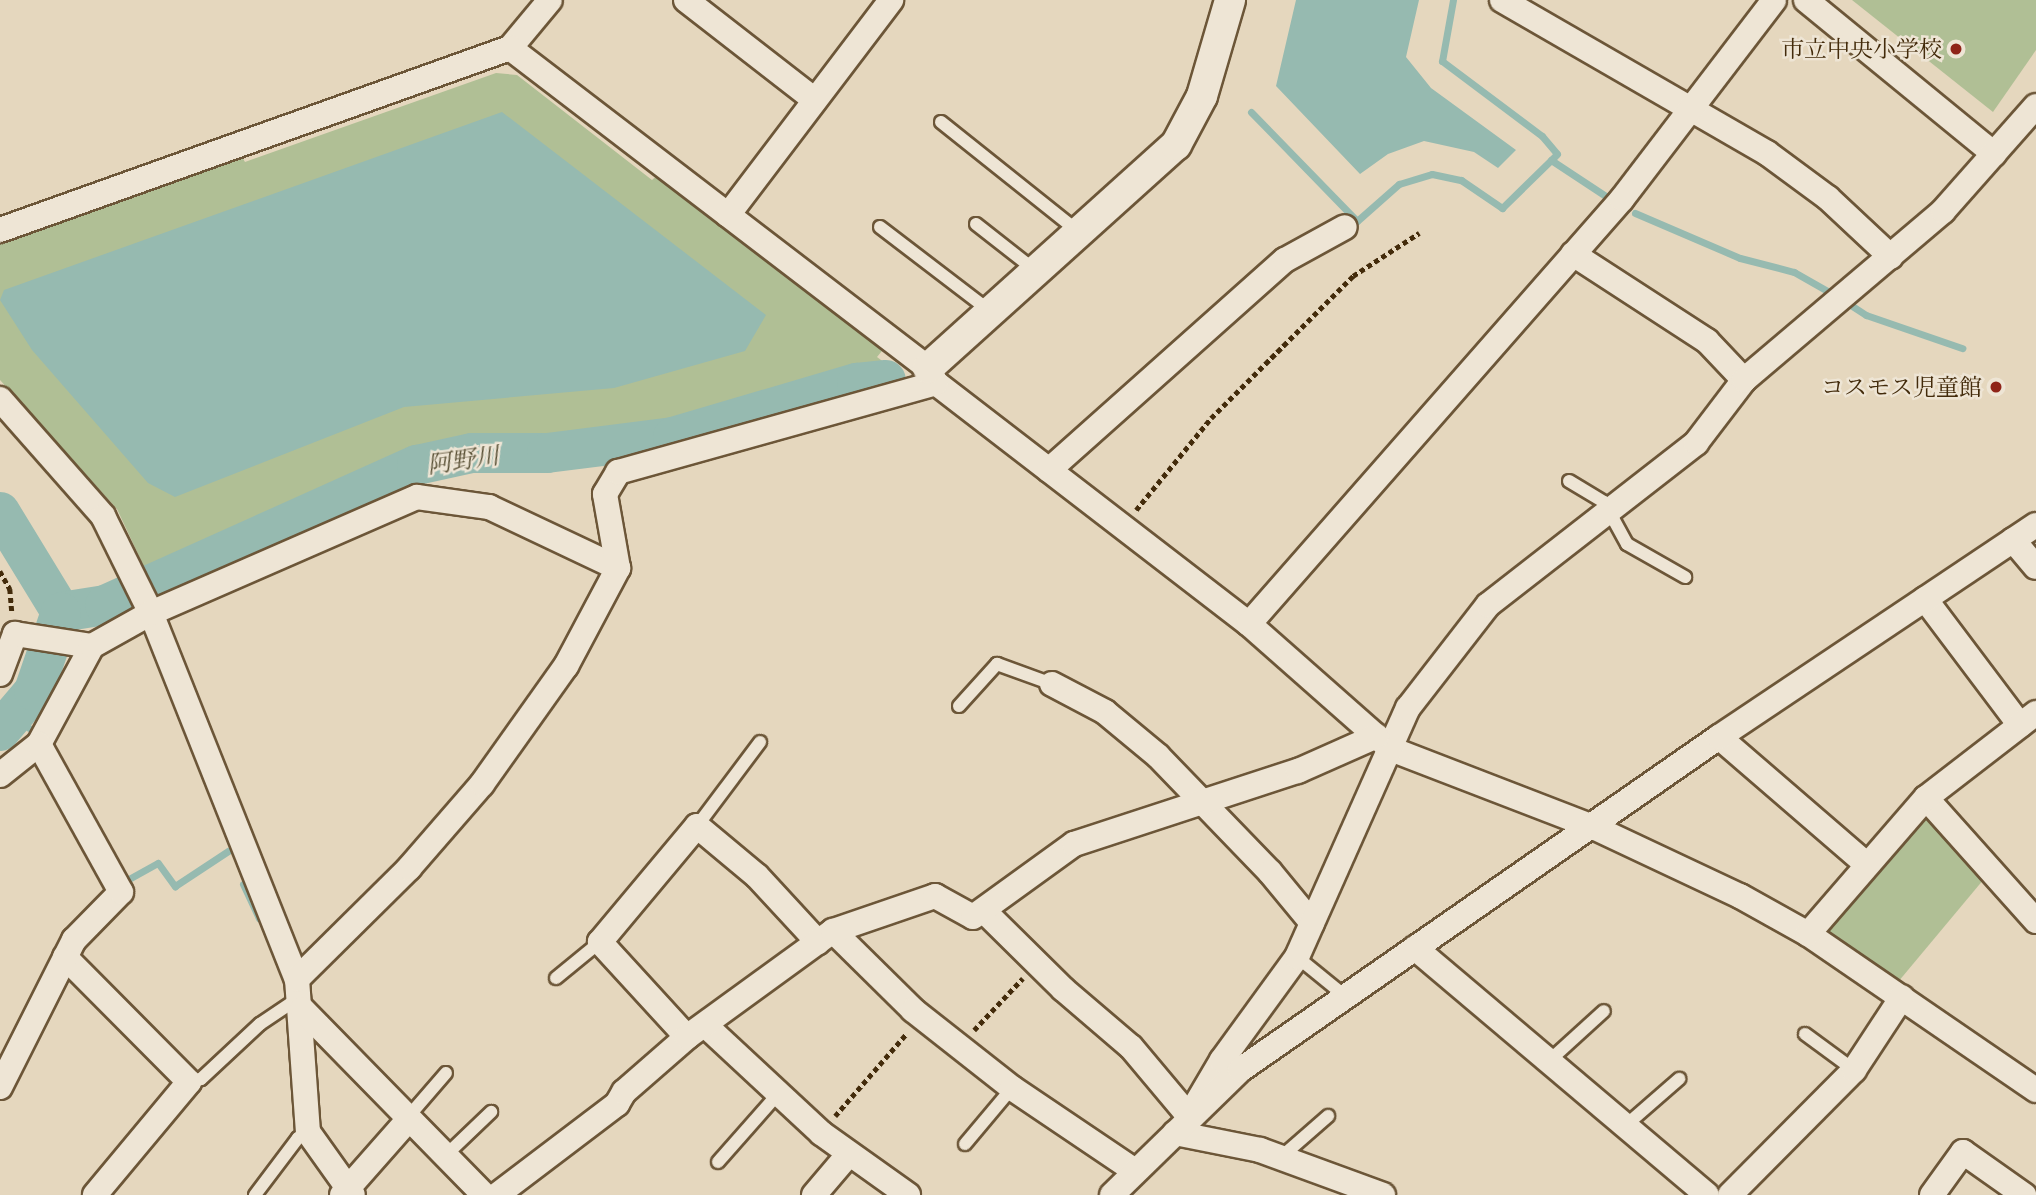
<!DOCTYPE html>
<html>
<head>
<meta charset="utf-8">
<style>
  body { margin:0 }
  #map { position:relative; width:2036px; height:1195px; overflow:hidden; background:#e5d7be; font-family:"Libre Caslon Text","Noto Serif JP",serif }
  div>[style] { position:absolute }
  .green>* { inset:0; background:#b0bf95 }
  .water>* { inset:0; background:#96bab0 }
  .stream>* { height:7px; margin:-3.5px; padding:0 3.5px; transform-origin:3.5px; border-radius:3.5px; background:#96bab0 }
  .river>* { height:40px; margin:-20px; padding:0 20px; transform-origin:20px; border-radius:20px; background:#96bab0 }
  .path>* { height:4.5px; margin-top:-2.25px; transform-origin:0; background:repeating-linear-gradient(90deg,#432b0b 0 5px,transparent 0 8.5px) }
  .roads { filter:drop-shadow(2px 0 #6c5638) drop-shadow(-2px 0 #6c5638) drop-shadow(0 2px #6c5638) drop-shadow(0 -2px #6c5638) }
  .service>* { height:12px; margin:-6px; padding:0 6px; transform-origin:6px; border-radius:6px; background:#eee5d5 }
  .minor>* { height:24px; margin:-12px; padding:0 12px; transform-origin:12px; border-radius:12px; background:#eee5d5 }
  .tertiary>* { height:30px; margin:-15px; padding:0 15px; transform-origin:15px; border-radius:15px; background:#eee5d5 }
  .dots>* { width:19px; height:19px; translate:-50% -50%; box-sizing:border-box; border:4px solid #eee5d5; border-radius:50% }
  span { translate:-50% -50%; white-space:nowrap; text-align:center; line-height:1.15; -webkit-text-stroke:5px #eee5d5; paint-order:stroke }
  .poi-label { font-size:23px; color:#432b0b }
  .right { translate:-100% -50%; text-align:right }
  .water-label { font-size:24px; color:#584f34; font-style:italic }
</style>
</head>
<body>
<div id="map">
  <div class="green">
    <div style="clip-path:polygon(1852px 0,2036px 0,2036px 50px,1993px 112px)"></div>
    <div style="clip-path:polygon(496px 73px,517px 75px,652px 180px,660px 173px,886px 346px,877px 357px,885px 363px,660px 431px,445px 448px,397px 460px,146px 571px,117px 509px,0 380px,0 239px,239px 152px,245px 162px)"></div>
    <div style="clip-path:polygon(1919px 817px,1930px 817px,1984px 879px,1898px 982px,1829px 936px,1829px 925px)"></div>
  </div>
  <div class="water">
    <div style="clip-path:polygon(1296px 0,1419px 0,1406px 57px,1431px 88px,1516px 150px,1498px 168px,1474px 152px,1424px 141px,1388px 154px,1360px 174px,1276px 86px)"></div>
    <div style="clip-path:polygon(502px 112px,766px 315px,745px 351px,614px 388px,404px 407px,175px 497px,148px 483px,32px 350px,0 300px,4px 290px)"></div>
  </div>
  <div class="stream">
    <div style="left:1453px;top:0;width:62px;rotate:100.2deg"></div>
    <div style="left:1442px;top:61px;width:125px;rotate:36.9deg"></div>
    <div style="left:1542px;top:136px;width:23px;rotate:50deg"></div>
    <div style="left:1557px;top:154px;width:8px;rotate:135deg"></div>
    <div style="left:1251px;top:112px;width:152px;rotate:45.8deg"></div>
    <div style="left:1357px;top:221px;width:56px;rotate:-41.4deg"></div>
    <div style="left:1399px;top:184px;width:34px;rotate:-17deg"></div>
    <div style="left:1432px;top:174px;width:30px;rotate:12deg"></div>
    <div style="left:1461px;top:180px;width:50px;rotate:34.3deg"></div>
    <div style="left:1502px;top:208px;width:69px;rotate:-44.4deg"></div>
    <div style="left:1551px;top:160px;width:64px;rotate:33.4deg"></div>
    <div style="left:1635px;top:213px;width:114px;rotate:23.2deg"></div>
    <div style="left:1740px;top:258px;width:56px;rotate:14.5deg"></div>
    <div style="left:1794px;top:272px;width:40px;rotate:29.7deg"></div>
    <div style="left:1846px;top:302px;width:24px;rotate:33deg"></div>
    <div style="left:1866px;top:315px;width:102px;rotate:19deg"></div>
    <div style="left:15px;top:715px;width:19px;rotate:43deg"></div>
    <div style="left:127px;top:880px;width:35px;rotate:-29deg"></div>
    <div style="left:158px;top:863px;width:29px;rotate:54deg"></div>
    <div style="left:175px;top:886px;width:64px;rotate:-33.4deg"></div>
    <div style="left:243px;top:884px;width:38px;rotate:65deg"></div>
  </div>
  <div class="river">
    <div style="left:0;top:512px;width:117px;rotate:58.6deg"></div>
    <div style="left:61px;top:612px;width:45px;rotate:-9deg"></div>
    <div style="left:105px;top:605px;width:342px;rotate:-24.2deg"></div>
    <div style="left:417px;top:465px;width:56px;rotate:-12.3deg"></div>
    <div style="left:472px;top:453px;width:75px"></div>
    <div style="left:547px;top:453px;width:127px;rotate:-7.2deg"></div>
    <div style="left:673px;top:437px;width:192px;rotate:-16.4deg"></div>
    <div style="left:857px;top:383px;width:29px;rotate:-6deg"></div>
    <div style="left:0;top:731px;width:52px;rotate:-49.6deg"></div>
    <div style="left:34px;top:691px;width:83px;rotate:-71.1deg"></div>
  </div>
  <div class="path">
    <div style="left:1136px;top:510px;width:119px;rotate:-50.8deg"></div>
    <div style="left:1211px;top:418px;width:201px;rotate:-45deg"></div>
    <div style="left:1353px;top:276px;width:79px;rotate:-33.1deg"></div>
    <div style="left:0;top:571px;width:21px;rotate:61deg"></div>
    <div style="left:10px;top:589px;width:23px;rotate:85deg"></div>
    <div style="left:974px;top:1030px;width:71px;rotate:-46.7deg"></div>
    <div style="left:835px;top:1116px;width:110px;rotate:-49.1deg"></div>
  </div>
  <div class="roads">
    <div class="service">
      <div style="left:941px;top:122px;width:178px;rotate:38.6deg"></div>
      <div style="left:976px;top:224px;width:76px;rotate:38.1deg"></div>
      <div style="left:880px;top:227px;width:140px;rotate:37.4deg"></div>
      <div style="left:1569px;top:481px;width:41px;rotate:31deg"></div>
      <div style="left:1604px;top:502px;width:48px;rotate:61.3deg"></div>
      <div style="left:1627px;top:544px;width:67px;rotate:29.6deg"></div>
      <div style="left:959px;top:706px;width:57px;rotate:-47.9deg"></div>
      <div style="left:997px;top:664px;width:59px;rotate:20deg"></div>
      <div style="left:697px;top:826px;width:105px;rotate:-53.1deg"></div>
      <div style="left:1297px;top:957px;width:62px;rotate:39.1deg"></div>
      <div style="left:556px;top:978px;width:57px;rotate:-39.3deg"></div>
      <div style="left:1805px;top:1034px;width:61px;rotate:36.3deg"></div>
      <div style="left:1549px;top:1061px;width:74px;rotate:-42.3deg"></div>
      <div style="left:189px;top:1082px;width:12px;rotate:-14deg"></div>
      <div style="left:201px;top:1079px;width:81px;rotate:-43deg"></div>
      <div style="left:260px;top:1024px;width:48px;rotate:-34deg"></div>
      <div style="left:408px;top:1117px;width:58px;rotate:-49.2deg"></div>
      <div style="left:1625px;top:1126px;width:72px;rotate:-41deg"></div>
      <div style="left:965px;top:1144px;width:73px;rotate:-50deg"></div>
      <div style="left:445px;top:1156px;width:64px;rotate:-43.7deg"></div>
      <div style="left:1280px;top:1158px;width:64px;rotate:-41.2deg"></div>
      <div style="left:718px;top:1162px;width:89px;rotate:-48.6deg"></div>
      <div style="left:255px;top:1195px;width:71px;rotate:-53deg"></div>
      <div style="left:298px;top:1138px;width:12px;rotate:-31deg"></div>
    </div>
    <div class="minor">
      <div style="left:686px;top:0;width:163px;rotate:37.8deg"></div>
      <div style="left:1502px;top:0;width:306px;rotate:30deg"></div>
      <div style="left:1767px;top:153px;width:76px;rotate:36.4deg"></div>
      <div style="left:1828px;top:198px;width:86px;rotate:43.1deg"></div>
      <div style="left:1806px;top:0;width:243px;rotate:39.3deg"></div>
      <div style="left:510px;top:48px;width:62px;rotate:-50.2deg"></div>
      <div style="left:728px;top:215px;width:270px;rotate:-52.8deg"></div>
      <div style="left:0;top:230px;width:542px;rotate:-19.64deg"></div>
      <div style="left:510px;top:48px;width:526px;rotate:37.44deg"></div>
      <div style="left:928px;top:368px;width:17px;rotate:62deg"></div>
      <div style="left:936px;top:383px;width:395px;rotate:37.6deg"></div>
      <div style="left:1249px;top:624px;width:189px;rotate:41.4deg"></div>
      <div style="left:1391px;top:749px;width:214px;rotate:21.1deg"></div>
      <div style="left:1591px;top:826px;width:165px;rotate:25.2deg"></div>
      <div style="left:1740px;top:896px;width:78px;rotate:29.2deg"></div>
      <div style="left:1808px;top:934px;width:276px;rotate:34.4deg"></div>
      <div style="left:1573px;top:254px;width:160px;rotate:33deg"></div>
      <div style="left:1707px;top:341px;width:54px;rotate:46.5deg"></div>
      <div style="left:0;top:399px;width:156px;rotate:48.6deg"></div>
      <div style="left:103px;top:516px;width:108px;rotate:63.7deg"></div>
      <div style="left:151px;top:613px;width:394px;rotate:68.3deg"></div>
      <div style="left:297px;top:979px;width:153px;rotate:85.9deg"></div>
      <div style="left:308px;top:1132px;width:77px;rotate:54.5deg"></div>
      <div style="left:1049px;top:470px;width:316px;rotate:-41.7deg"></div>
      <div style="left:1285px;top:260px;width:68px;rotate:-28.8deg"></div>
      <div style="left:2013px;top:540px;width:35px;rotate:50deg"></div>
      <div style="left:1925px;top:599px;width:158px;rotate:53deg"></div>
      <div style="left:1249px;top:624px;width:565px;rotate:-48.73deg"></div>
      <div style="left:1622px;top:199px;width:250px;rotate:-52.6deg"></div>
      <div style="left:0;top:674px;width:43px;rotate:-69.4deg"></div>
      <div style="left:15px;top:634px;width:78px;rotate:8.9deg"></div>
      <div style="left:1052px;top:684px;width:60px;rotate:27.8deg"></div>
      <div style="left:1105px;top:712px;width:69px;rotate:39.7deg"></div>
      <div style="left:1158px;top:756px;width:161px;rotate:46deg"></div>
      <div style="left:1270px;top:872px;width:66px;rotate:50.5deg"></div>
      <div style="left:1719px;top:737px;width:194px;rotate:40.8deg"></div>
      <div style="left:0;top:775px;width:50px;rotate:-38.5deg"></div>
      <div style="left:39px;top:744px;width:111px;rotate:-61.6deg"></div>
      <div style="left:92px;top:646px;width:68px;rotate:-29.2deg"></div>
      <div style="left:151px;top:613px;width:290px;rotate:-23.6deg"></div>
      <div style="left:417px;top:497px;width:73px;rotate:7.9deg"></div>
      <div style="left:489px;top:507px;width:143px;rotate:25.3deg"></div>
      <div style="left:1926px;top:798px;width:165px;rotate:48.2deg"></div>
      <div style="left:985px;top:912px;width:110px;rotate:44.6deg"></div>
      <div style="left:1063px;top:989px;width:89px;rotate:40.5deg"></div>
      <div style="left:1131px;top:1047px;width:90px;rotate:50deg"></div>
      <div style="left:1189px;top:1116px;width:65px;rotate:-59.5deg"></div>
      <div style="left:1222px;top:1060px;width:127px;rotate:-53.9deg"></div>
      <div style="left:1297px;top:957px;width:273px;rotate:-66deg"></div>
      <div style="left:1408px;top:708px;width:130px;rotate:-52.2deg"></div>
      <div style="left:1488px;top:605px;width:264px;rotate:-37.9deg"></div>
      <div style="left:1696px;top:443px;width:79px;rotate:-52.7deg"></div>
      <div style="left:1744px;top:380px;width:261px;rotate:-40.3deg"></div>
      <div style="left:1943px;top:211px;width:140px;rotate:-48.5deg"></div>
      <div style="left:833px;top:931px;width:112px;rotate:44.6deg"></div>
      <div style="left:913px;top:1010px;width:126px;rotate:38.2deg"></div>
      <div style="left:1012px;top:1088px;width:148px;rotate:34deg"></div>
      <div style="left:1808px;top:934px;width:180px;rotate:-49.1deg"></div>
      <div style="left:1926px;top:798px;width:139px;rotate:-37.7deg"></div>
      <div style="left:1415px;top:948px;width:382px;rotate:40.2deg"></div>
      <div style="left:65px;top:957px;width:176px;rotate:45.2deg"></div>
      <div style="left:189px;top:1082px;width:147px;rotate:129.8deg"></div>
      <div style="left:297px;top:979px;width:158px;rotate:-44.7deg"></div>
      <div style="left:409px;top:868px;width:111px;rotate:-49deg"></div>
      <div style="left:482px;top:784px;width:145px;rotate:-54.6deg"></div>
      <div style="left:566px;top:666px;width:111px;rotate:-62deg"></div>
      <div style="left:618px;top:568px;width:75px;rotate:-100deg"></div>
      <div style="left:605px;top:494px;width:26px;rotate:-59deg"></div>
      <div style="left:618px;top:472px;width:330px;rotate:-15.6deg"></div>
      <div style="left:302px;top:1009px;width:260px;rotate:45.6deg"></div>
      <div style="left:706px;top:1026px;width:157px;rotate:42.9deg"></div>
      <div style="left:821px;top:1133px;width:107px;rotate:35.5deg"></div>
      <div style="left:687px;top:1037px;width:129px;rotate:-132.5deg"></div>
      <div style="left:600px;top:942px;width:151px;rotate:-50.1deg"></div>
      <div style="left:697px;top:826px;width:78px;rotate:39.8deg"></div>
      <div style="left:757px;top:876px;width:90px;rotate:47.3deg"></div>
      <div style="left:0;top:1087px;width:165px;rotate:-63.3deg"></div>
      <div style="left:74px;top:940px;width:67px;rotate:-45.6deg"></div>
      <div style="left:121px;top:892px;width:169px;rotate:-119deg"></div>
      <div style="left:1175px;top:1133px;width:87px;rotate:11.3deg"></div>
      <div style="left:1260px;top:1150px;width:131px;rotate:20.1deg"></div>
      <div style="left:342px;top:1195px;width:101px;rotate:-48.6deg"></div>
      <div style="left:497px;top:1195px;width:151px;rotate:-37.2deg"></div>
      <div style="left:617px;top:1104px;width:14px;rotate:-60deg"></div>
      <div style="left:624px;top:1092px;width:84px;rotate:-41.1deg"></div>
      <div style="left:687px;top:1037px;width:180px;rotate:-36deg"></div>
      <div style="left:833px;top:931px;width:108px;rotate:-18.9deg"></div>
      <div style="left:935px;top:896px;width:43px;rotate:28.9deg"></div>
      <div style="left:973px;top:917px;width:125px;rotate:-35.9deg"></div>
      <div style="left:1074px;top:844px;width:236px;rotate:-18.1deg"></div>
      <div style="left:1298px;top:771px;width:86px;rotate:-23.9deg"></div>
      <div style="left:814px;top:1195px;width:52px;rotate:-49.6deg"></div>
      <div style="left:1112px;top:1195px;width:179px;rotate:-44.3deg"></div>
      <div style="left:1240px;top:1070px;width:583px;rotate:-34.81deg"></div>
      <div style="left:1719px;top:737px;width:381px;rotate:-33.8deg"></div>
      <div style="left:1730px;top:1195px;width:176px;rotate:-45.2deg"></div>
      <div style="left:1854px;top:1070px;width:87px;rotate:-56.7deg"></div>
      <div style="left:1932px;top:1195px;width:53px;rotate:-54.2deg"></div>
      <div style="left:1963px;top:1152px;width:75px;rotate:35.2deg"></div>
    </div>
    <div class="tertiary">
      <div style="left:928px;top:368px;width:334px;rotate:-42deg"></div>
      <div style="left:1176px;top:145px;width:55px;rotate:-62deg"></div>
      <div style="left:1202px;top:96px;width:100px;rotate:-73.7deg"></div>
    </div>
  </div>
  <div class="dots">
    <div style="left:1956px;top:49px;background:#8f2418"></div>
    <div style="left:1996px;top:387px;background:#8f2418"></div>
  </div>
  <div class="poi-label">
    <span class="right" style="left:1942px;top:49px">市立中央小学校</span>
    <span class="right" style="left:1982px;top:387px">コスモス児童館</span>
  </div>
  <div class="water-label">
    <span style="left:463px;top:460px;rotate:-8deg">阿野川</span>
  </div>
</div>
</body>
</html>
